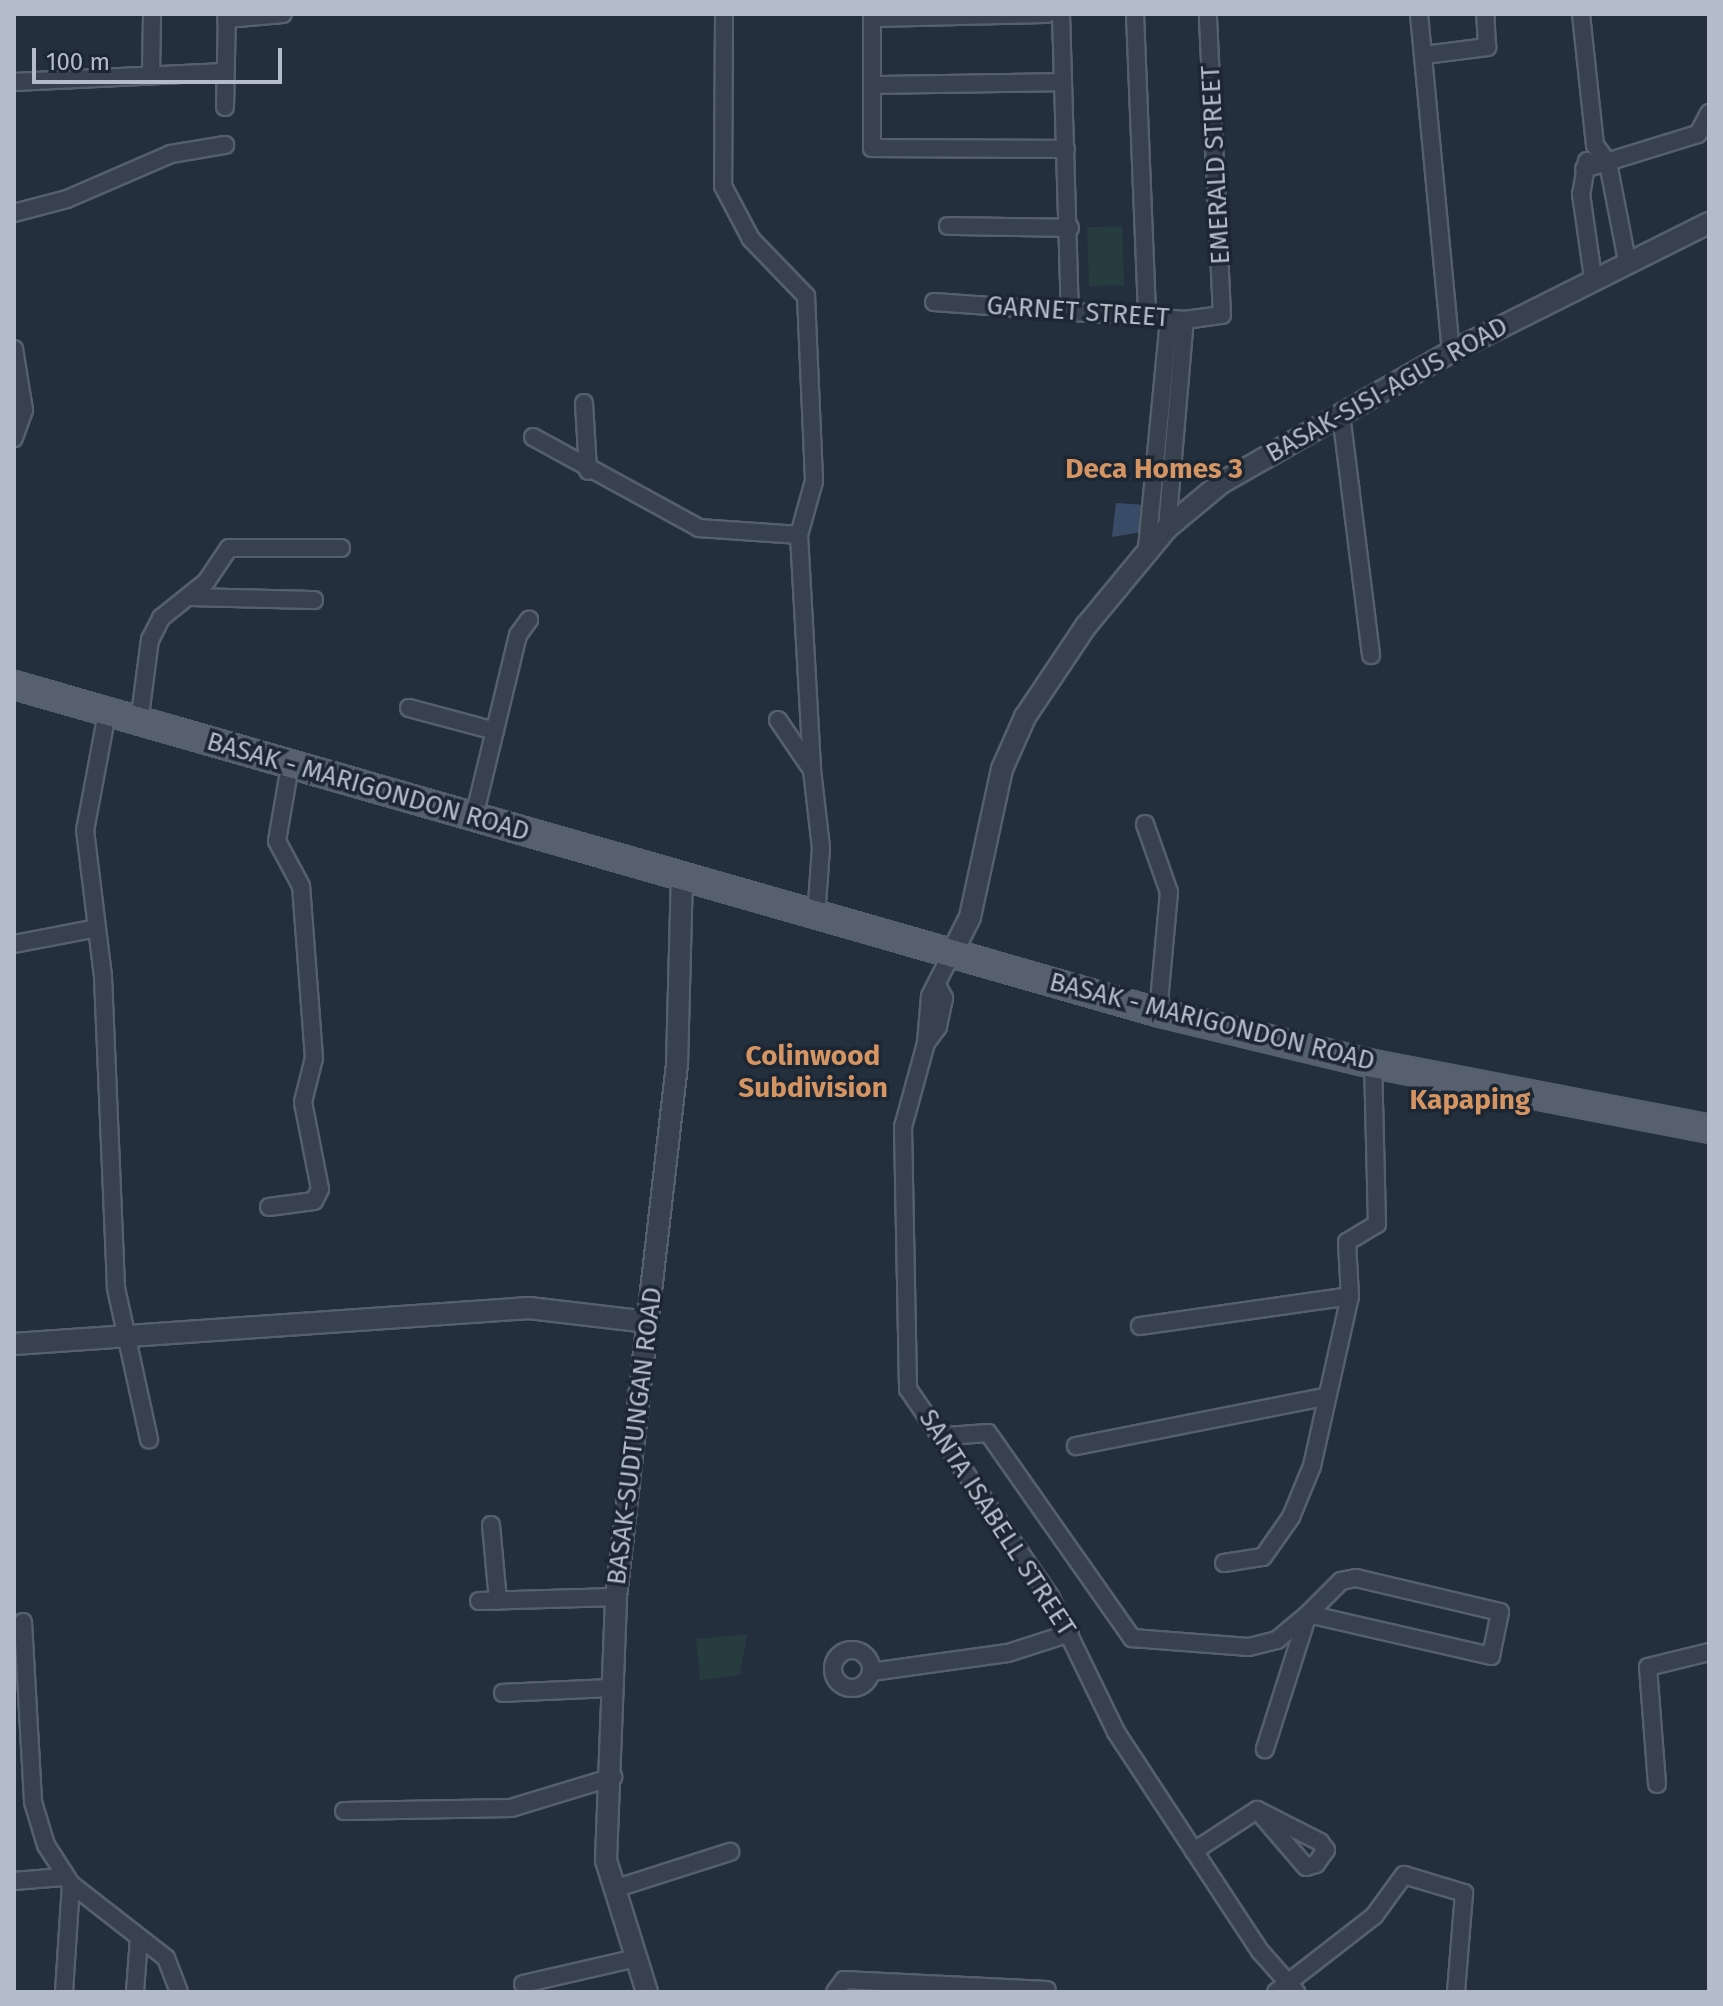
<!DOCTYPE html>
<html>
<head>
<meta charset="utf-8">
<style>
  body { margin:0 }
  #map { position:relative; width:1723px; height:2006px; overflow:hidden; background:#242f3e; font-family:"Fira Sans",sans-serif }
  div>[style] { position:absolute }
  .green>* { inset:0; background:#263c3f; transform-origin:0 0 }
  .water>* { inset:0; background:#394c67 }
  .roads { filter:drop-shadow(2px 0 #565f6c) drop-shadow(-2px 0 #565f6c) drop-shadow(0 2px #565f6c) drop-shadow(0 -2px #565f6c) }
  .minor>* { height:16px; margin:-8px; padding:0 8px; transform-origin:8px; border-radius:8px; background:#38414e }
  .minor>.ring { margin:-8px; padding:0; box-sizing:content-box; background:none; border:16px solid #38414e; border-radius:50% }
  .tertiary>* { height:20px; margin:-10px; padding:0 10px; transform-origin:10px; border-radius:10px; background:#38414e }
  .primary>* { height:26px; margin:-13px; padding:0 13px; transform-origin:13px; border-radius:13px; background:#56606e }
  span { translate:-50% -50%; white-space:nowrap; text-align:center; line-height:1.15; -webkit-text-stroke:7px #1d2633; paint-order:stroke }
  .street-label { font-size:26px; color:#b4bcc9 }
  .neighbourhood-label { font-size:28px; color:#d59563; font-weight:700 }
  .frame { position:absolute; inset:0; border:16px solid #b4bcc9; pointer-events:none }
  .scale { position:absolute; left:32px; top:48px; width:250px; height:36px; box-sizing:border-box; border:4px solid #b4bcc9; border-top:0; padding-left:10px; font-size:24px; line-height:28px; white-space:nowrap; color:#b4bcc9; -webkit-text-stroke:6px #1d2633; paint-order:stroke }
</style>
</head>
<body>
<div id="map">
  <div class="green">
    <div style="left:1122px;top:226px;width:59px;height:35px;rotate:88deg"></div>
    <div style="clip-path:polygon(747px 1634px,740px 1675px,700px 1680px,696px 1639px)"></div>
  </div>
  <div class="water">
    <div style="clip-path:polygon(1116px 503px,1145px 505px,1141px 532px,1112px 537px)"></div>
  </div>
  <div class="roads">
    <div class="minor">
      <div style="left:724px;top:14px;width:172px;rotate:90.3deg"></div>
      <div style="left:723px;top:186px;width:60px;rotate:62.2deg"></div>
      <div style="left:751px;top:239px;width:79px;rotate:46deg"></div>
      <div style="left:806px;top:296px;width:185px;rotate:87.5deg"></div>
      <div style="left:814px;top:481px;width:56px;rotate:105.5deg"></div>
      <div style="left:799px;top:535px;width:235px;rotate:86.8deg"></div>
      <div style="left:872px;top:14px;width:134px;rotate:90deg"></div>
      <div style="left:872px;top:148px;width:194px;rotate:0.3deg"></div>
      <div style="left:1061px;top:14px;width:297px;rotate:88.3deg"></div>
      <div style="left:1135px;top:14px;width:302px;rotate:87.7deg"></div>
      <div style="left:1419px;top:14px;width:340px;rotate:84.6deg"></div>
      <div style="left:1581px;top:14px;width:132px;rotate:83.9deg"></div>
      <div style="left:1595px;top:145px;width:22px;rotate:54deg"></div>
      <div style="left:1608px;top:163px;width:100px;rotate:79deg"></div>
      <div style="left:872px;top:18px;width:175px;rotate:-1.3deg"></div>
      <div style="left:226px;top:19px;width:57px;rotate:-5deg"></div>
      <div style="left:1424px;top:55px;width:64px;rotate:-7.2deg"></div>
      <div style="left:1487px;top:47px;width:33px;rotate:-93deg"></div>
      <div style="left:151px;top:73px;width:59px;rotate:-89deg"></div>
      <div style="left:14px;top:82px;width:211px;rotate:-2.7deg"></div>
      <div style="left:874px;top:85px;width:188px;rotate:-0.9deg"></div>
      <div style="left:225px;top:107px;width:93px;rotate:-88.8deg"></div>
      <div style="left:1587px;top:161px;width:34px;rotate:100deg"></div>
      <div style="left:1581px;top:194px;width:84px;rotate:81.8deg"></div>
      <div style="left:1584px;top:169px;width:119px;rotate:-17.1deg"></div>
      <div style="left:1698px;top:134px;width:24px;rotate:-62deg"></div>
      <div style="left:14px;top:213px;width:55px;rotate:-14.8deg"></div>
      <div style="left:67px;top:199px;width:113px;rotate:-23.4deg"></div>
      <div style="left:171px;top:154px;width:55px;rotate:-9.5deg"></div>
      <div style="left:948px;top:226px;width:122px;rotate:0.9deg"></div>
      <div style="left:934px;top:302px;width:252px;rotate:4.1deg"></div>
      <div style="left:1185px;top:320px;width:37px;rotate:-8deg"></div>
      <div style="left:1222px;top:315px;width:301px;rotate:-92.7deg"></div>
      <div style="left:14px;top:349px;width:62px;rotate:80.7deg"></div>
      <div style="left:24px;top:410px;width:30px;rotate:110deg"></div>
      <div style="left:584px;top:403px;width:68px;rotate:86.6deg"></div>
      <div style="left:1341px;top:414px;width:243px;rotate:82.9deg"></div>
      <div style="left:533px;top:437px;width:189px;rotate:28.7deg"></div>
      <div style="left:699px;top:528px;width:100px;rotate:4deg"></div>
      <div style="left:1167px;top:528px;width:209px;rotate:-85.1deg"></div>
      <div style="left:1147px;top:548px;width:231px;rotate:-84.5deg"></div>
      <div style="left:188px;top:597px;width:126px;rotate:1.4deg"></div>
      <div style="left:409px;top:708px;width:89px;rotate:15deg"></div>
      <div style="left:107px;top:713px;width:119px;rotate:100.6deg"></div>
      <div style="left:85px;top:830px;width:148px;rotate:83deg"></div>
      <div style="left:103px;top:977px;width:311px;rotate:87.6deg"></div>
      <div style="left:116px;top:1288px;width:155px;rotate:77.7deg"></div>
      <div style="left:778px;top:720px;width:60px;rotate:55.8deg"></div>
      <div style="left:812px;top:770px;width:79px;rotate:83.4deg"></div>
      <div style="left:821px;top:848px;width:56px;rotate:94.1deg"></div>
      <div style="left:139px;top:723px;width:84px;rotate:-82.5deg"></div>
      <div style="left:150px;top:640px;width:25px;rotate:-63deg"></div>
      <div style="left:161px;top:618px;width:58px;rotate:-38.7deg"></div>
      <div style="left:206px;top:582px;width:41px;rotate:-55.9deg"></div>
      <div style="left:229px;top:548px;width:112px"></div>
      <div style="left:474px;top:817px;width:187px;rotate:-76.4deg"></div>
      <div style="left:518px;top:635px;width:19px;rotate:-54deg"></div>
      <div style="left:1145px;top:824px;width:72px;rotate:70.6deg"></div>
      <div style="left:1169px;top:892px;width:121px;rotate:95.2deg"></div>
      <div style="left:14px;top:944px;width:79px;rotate:-10.9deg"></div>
      <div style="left:938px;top:987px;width:13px;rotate:61deg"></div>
      <div style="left:944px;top:998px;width:30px;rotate:102deg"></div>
      <div style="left:938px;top:1027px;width:20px;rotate:127deg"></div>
      <div style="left:926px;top:1043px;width:87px;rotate:105.3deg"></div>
      <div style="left:903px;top:1127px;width:262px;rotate:88.9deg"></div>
      <div style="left:908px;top:1389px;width:251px;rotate:55.6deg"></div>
      <div style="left:1050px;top:1596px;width:151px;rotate:64.1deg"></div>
      <div style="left:1116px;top:1732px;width:262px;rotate:56.7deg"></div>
      <div style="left:1260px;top:1951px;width:55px;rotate:48.7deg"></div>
      <div style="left:926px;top:1043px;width:47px;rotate:-85.1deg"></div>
      <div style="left:930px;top:996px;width:48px;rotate:-62.9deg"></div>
      <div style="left:269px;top:1207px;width:45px;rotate:-7.6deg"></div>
      <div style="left:314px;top:1201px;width:13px;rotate:-63deg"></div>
      <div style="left:320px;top:1189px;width:89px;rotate:-101.1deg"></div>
      <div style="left:303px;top:1102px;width:45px;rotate:-76deg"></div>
      <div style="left:314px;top:1058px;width:172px;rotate:-94.3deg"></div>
      <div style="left:301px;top:886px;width:51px;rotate:-118.1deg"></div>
      <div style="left:277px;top:841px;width:76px;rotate:-80.2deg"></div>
      <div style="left:1140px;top:1326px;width:212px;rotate:-8.1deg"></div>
      <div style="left:947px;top:1436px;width:41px;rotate:-4.2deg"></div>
      <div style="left:988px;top:1433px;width:251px;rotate:54.9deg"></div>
      <div style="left:1132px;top:1638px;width:117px;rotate:4.4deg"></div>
      <div style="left:1249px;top:1647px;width:29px;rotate:-14deg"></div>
      <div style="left:1277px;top:1640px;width:40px;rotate:-40deg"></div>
      <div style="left:1308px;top:1614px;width:188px;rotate:12.9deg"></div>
      <div style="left:1491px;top:1656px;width:45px;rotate:-78.4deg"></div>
      <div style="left:1500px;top:1612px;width:148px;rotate:-166.7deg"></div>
      <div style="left:1356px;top:1578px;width:15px;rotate:169deg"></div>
      <div style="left:1341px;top:1581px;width:47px;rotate:135deg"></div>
      <div style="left:1308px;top:1614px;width:142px;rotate:107.7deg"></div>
      <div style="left:1076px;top:1446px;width:253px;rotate:-11.2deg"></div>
      <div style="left:491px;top:1525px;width:76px;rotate:84.7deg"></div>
      <div style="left:1224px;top:1563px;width:39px;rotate:-9deg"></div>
      <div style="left:1263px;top:1557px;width:49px;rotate:-55deg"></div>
      <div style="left:1291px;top:1517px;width:55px;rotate:-67.6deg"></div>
      <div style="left:1312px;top:1466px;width:174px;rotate:-77.4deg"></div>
      <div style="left:1350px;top:1296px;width:54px;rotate:-93.2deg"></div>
      <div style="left:1347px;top:1242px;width:35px;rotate:-31deg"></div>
      <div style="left:1377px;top:1224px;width:160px;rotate:-91.4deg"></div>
      <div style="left:479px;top:1601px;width:137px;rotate:-1.7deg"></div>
      <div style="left:23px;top:1622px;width:180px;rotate:86.8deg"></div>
      <div style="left:33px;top:1802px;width:45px;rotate:73.2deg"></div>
      <div style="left:46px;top:1845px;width:46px;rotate:57.3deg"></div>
      <div style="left:71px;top:1884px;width:120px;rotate:37.9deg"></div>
      <div style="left:166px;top:1958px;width:36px;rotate:69deg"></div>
      <div class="ring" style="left:833px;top:1650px;width:22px;height:22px"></div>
      <div style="left:871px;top:1672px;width:138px;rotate:-7.9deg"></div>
      <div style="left:1008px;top:1653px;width:65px;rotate:-17.9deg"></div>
      <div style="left:503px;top:1693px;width:111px;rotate:-2.6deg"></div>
      <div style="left:1657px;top:1784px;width:117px;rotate:-94.4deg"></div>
      <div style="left:1648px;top:1667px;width:63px;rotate:-13.8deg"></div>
      <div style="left:1257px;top:1810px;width:71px;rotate:26.9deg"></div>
      <div style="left:1320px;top:1842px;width:10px;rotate:53deg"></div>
      <div style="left:1326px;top:1850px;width:17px;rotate:126deg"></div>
      <div style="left:1316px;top:1864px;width:10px;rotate:163deg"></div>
      <div style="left:1306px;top:1867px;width:75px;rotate:-130.7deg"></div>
      <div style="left:344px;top:1811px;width:167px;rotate:-1deg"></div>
      <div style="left:511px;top:1808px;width:107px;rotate:-16.9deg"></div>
      <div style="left:1194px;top:1851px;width:75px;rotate:-33.1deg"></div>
      <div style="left:14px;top:1881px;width:49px;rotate:-4.7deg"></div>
      <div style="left:614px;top:1889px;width:122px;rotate:-17.7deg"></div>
      <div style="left:523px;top:1984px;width:112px;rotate:-12.9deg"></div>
      <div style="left:64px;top:1992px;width:108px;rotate:-86.3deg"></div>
      <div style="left:135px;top:1992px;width:54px;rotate:-85.8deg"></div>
      <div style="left:835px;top:1992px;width:15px;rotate:-53deg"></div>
      <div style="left:844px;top:1980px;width:203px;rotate:2.8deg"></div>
      <div style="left:1276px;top:1992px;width:124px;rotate:-37.8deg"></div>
      <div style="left:1374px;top:1916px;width:51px;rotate:-53.8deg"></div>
      <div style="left:1404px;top:1875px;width:63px;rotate:16.7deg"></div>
      <div style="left:1464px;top:1893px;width:99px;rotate:94.6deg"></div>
    </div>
    <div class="tertiary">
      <div style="left:952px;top:953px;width:40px;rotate:-63.4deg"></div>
      <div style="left:970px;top:917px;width:151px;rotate:-77.8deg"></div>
      <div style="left:1002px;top:769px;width:57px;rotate:-66.1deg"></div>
      <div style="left:1025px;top:717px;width:110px;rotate:-56.2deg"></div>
      <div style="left:1086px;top:626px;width:127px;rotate:-50.4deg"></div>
      <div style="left:1167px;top:528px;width:70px;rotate:-39.8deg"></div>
      <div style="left:1221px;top:483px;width:265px;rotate:-29.7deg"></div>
      <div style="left:1451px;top:352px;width:288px;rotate:-26.6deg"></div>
      <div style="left:14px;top:1344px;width:516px;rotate:-4deg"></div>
      <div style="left:529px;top:1308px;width:120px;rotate:6.7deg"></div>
      <div style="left:647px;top:1992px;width:138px;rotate:-107.3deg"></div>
      <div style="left:606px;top:1860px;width:263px;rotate:-87.8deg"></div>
      <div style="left:616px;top:1597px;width:536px;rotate:-83.47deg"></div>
      <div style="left:677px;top:1064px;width:190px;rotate:-88.5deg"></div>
    </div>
    <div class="primary">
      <div style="left:14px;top:685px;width:1192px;rotate:15.97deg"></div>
      <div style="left:1160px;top:1013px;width:219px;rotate:13.5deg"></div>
      <div style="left:1373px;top:1064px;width:342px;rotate:10.9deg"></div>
    </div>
  </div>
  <div class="street-label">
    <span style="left:1216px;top:165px;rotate:-93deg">EMERALD STREET</span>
    <span style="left:1078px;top:312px;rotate:4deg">GARNET STREET</span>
    <span style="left:1387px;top:390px;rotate:-29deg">BASAK-SISI-AGUS ROAD</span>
    <span style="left:368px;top:787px;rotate:16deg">BASAK - MARIGONDON ROAD</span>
    <span style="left:1212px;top:1022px;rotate:14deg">BASAK - MARIGONDON ROAD</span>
    <span style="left:635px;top:1436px;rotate:-83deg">BASAK-SUDTUNGAN ROAD</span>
    <span style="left:997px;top:1523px;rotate:57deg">SANTA ISABELL STREET</span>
  </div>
  <div class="neighbourhood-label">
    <span style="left:1154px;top:469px">Deca Homes 3</span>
    <span style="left:813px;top:1072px">Colinwood<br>Subdivision</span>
    <span style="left:1470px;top:1100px">Kapaping</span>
  </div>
  <div class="frame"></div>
  <div class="scale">100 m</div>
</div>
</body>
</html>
